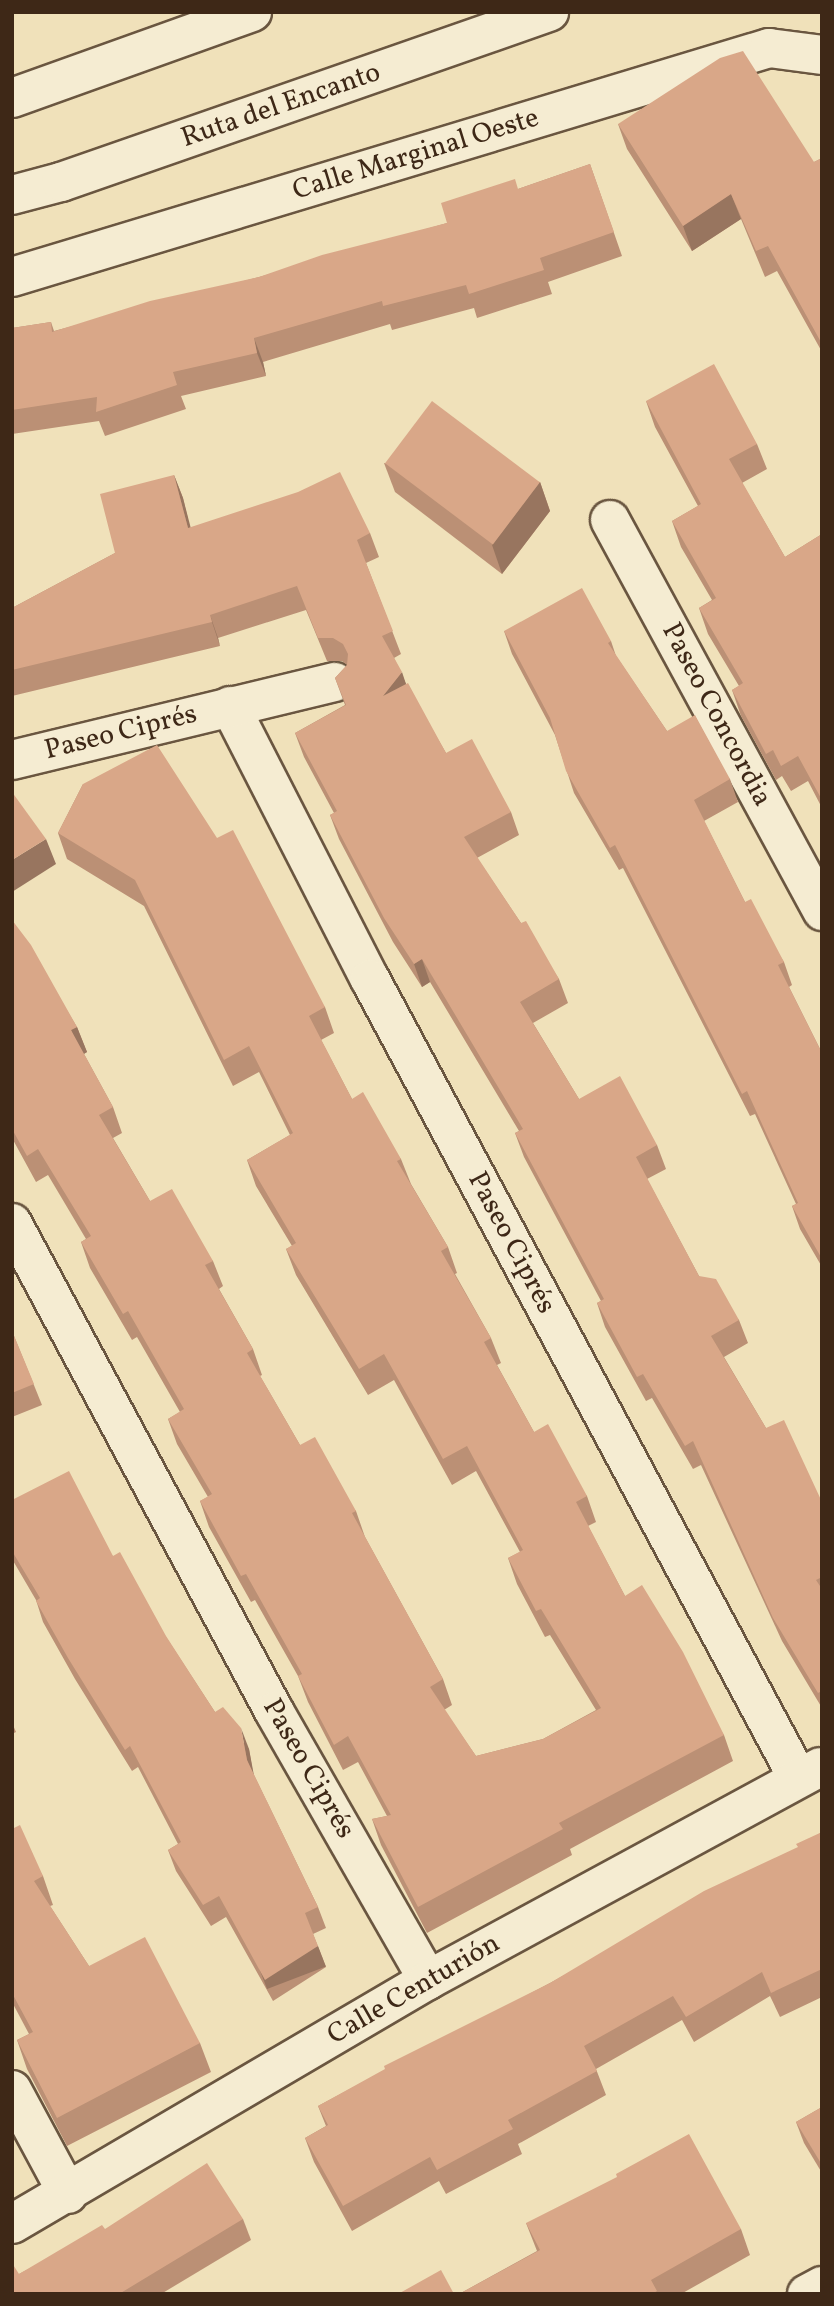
<!DOCTYPE html>
<html>
<head>
<meta charset="utf-8">
<style>
  body { margin:0 }
  #map { position:relative; width:834px; height:2306px; overflow:hidden; background:#f0e1ba; font-family:Vollkorn,serif }
  div>[style] { position:absolute }
  .roads { filter:drop-shadow(2px 0 #6a5640) drop-shadow(-2px 0 #6a5640) drop-shadow(0 2px #6a5640) drop-shadow(0 -2px #6a5640) }
  .minor>* { height:38px; margin:-19px; padding:0 19px; transform-origin:19px; border-radius:19px; background:#f5ecd2 }
  .secondary>* { height:38px; margin:-19px; padding:0 19px; transform-origin:19px; border-radius:19px; background:#f5ecd2 }
  .wall>* { inset:0; background:#bb9075 }
  .shaded-wall>* { inset:0; background:#98755f; transform-origin:0 0 }
  .building>* { inset:0; background:#d9a788; transform-origin:0 0 }
  span { translate:-50% -50%; white-space:nowrap; text-align:center; line-height:1.15; -webkit-text-stroke:5px #f5ecd2; paint-order:stroke }
  .street-label { font-size:28px; color:#3e2817 }
  .frame { position:absolute; inset:0; border:14px solid #3e2817; pointer-events:none }
</style>
</head>
<body>
<div id="map">
  <div class="roads">
    <div class="minor">
      <div style="left:12px;top:277px;width:791px;rotate:-16.83deg"></div>
      <div style="left:769px;top:48px;width:53px;rotate:7.5deg"></div>
      <div style="left:610px;top:520px;width:445px;rotate:61.5deg"></div>
      <div style="left:230px;top:706px;width:307px;rotate:62.9deg"></div>
      <div style="left:370px;top:979px;width:906px;rotate:61.82deg"></div>
      <div style="left:12px;top:760px;width:332px;rotate:-13.6deg"></div>
      <div style="left:12px;top:1223px;width:554px;rotate:61.77deg"></div>
      <div style="left:274px;top:1711px;width:310px;rotate:60.2deg"></div>
      <div style="left:12px;top:2090px;width:118px;rotate:61.7deg"></div>
      <div style="left:12px;top:2224px;width:482px;rotate:-30.4deg"></div>
      <div style="left:428px;top:1980px;width:446px;rotate:-28.5deg"></div>
      <div style="left:807px;top:2294px;width:17px;rotate:-28deg"></div>
    </div>
    <div class="secondary">
      <div style="left:12px;top:98px;width:255px;rotate:-19.7deg"></div>
      <div style="left:12px;top:195px;width:51px;rotate:-14.9deg"></div>
      <div style="left:61px;top:182px;width:517px;rotate:-19.21deg"></div>
    </div>
  </div>
  <div class="wall">
    <div style="clip-path:polygon(618px 124px,814px 162px,822px 158px,822px 352px,777px 271px,765px 277px,741px 219px,692px 251px,627px 149px)"></div>
    <div style="clip-path:polygon(590px 164px,622px 256px,548px 282px,552px 294px,477px 318px,474px 308px,392px 330px,390px 324px,263px 362px,266px 376px,181px 396px,186px 409px,105px 436px,99px 421px,12px 434px,12px 328px,51px 322px,54px 331px,259px 277px,447px 223px,518px 189px)"></div>
    <div style="clip-path:polygon(646px 401px,757px 444px,767px 469px,742px 483px,785px 557px,822px 534px,822px 808px,808px 781px,791px 791px,782px 776px,776px 780px,741px 716px,732px 690px,739px 686px,708px 634px,699px 608px,712px 600px,681px 547px,672px 521px,698px 506px,655px 427px)"></div>
    <div style="clip-path:polygon(384px 463px,540px 482px,550px 511px,502px 574px,395px 492px)"></div>
    <div style="clip-path:polygon(174px 475px,183px 498px,190px 528px,370px 533px,379px 557px,366px 563px,401px 654px,394px 658px,406px 684px,446px 753px,511px 812px,519px 835px,477px 858px,559px 979px,568px 1003px,533px 1023px,579px 1099px,657px 1145px,666px 1169px,647px 1179px,699px 1276px,739px 1320px,748px 1343px,724px 1357px,766px 1428px,822px 1502px,822px 1708px,782px 1641px,701px 1465px,693px 1469px,652px 1398px,646px 1401px,605px 1327px,597px 1303px,601px 1301px,524px 1157px,515px 1133px,519px 1131px,430px 982px,422px 987px,393px 942px,339px 839px,330px 815px,334px 813px,304px 757px,295px 733px,345px 705px,335px 678px,347px 665px,342px 661px,327px 661px,306px 610px,218px 638px,220px 646px,12px 696px,12px 608px,115px 553px)"></div>
    <div style="clip-path:polygon(504px 631px,611px 641px,616px 656px,667px 731px,730px 779px,738px 802px,704px 821px,745px 902px,784px 962px,792px 985px,789px 987px,822px 1053px,822px 1267px,800px 1229px,792px 1206px,796px 1204px,755px 1114px,750px 1116px,623px 868px,619px 870px,574px 793px,555px 735px,512px 654px)"></div>
    <div style="clip-path:polygon(83px 784px,325px 1007px,334px 1033px,321px 1040px,352px 1099px,401px 1159px,411px 1184px,448px 1247px,457px 1273px,455px 1274px,491px 1338px,501px 1363px,497px 1365px,534px 1432px,587px 1496px,596px 1522px,588px 1526px,625px 1596px,724px 1735px,733px 1761px,570px 1849px,572px 1855px,427px 1933px,381px 1845px,372px 1819px,387px 1816px,358px 1762px,343px 1770px,308px 1702px,298px 1676px,255px 1600px,251px 1602px,209px 1527px,200px 1501px,208px 1497px,177px 1444px,168px 1419px,180px 1412px,137px 1337px,132px 1340px,90px 1268px,81px 1242px,86px 1239px,48px 1175px,36px 1182px,12px 1138px,12px 920px,77px 1027px,87px 1052px,84px 1054px,113px 1107px,122px 1133px,113px 1138px,150px 1201px,213px 1261px,223px 1286px,219px 1289px,253px 1349px,262px 1375px,260px 1376px,300px 1445px,356px 1511px,365px 1537px,443px 1679px,452px 1705px,444px 1710px,476px 1756px,543px 1739px,596px 1710px,550px 1635px,545px 1637px,517px 1584px,508px 1558px,520px 1552px,476px 1471px,452px 1485px,394px 1380px,368px 1395px,296px 1275px,286px 1249px,292px 1246px,256px 1186px,247px 1160px,290px 1135px,259px 1072px,233px 1086px,144px 906px,67px 859px,58px 833px)"></div>
    <div style="clip-path:polygon(12px 1331px,42px 1405px,12px 1417px)"></div>
    <div style="clip-path:polygon(12px 1500px,113px 1556px,215px 1712px,249px 1749px,253px 1773px,318px 1907px,326px 1928px,313px 1934px,326px 1967px,273px 2001px,226px 1917px,211px 1926px,176px 1871px,168px 1850px,178px 1844px,138px 1767px,132px 1771px,75px 1679px,43px 1622px,36px 1600px,12px 1559px)"></div>
    <div style="clip-path:polygon(12px 1723px,16px 1732px,12px 1734px)"></div>
    <div style="clip-path:polygon(12px 1829px,43px 1876px,53px 1905px,50px 1906px,89px 1966px,200px 2043px,211px 2072px,67px 2146px,27px 2069px,17px 2040px,29px 2034px,12px 2002px)"></div>
    <div style="clip-path:polygon(822px 1832px,822px 1997px,780px 2017px,770px 1996px,694px 2042px,682px 2020px,596px 2069px,606px 2095px,518px 2144px,522px 2154px,446px 2194px,439px 2181px,352px 2231px,314px 2162px,305px 2138px,326px 2126px,318px 2106px,550px 1983px,798px 1848px)"></div>
    <div style="clip-path:polygon(822px 2107px,822px 2173px,804px 2143px,796px 2122px)"></div>
    <div style="clip-path:polygon(243px 2219px,251px 2240px,161px 2294px,12px 2294px,19px 2274px,105px 2229px)"></div>
    <div style="clip-path:polygon(526px 2223px,741px 2229px,750px 2255px,681px 2294px,459px 2294px,537px 2251px)"></div>
  </div>
  <div class="shaded-wall">
    <div style="clip-path:polygon(731px 194px,741px 219px,692px 251px,683px 226px)"></div>
    <div style="clip-path:polygon(254px 338px,263px 362px,266px 376px,257px 353px)"></div>
    <div style="clip-path:polygon(174px 475px,183px 498px,197px 552px,188px 528px)"></div>
    <div style="clip-path:polygon(540px 482px,550px 511px,502px 574px,492px 545px)"></div>
    <div style="clip-path:polygon(210px 615px,218px 638px,220px 646px,212px 622px)"></div>
    <div style="clip-path:polygon(402px 672px,410px 696px,383px 696px)"></div>
    <div style="clip-path:polygon(46px 839px,56px 864px,12px 892px,12px 860px)"></div>
    <div style="clip-path:polygon(422px 959px,430px 982px,422px 987px,414px 964px)"></div>
    <div style="clip-path:polygon(77px 1027px,87px 1052px,80px 1056px,71px 1030px)"></div>
    <div style="clip-path:polygon(241px 1728px,249px 1749px,255px 1781px,247px 1760px)"></div>
    <div style="left:318px;top:1946px;width:22px;height:63px;rotate:69deg"></div>
  </div>
  <div class="building">
    <div style="clip-path:polygon(743px 51px,814px 162px,822px 158px,822px 344px,768px 246px,756px 251px,731px 194px,683px 226px,618px 124px,720px 58px)"></div>
    <div style="clip-path:polygon(590px 164px,614px 232px,540px 258px,544px 270px,469px 294px,466px 285px,383px 306px,382px 301px,254px 338px,257px 353px,173px 372px,177px 385px,96px 412px,97px 397px,12px 410px,12px 328px,51px 322px,52px 332px,150px 301px,259px 277px,322px 255px,447px 223px,441px 203px,515px 179px,518px 189px)"></div>
    <div style="clip-path:polygon(714px 364px,757px 444px,729px 459px,785px 557px,822px 534px,822px 800px,798px 756px,781px 766px,773px 750px,766px 754px,732px 690px,743px 683px,699px 608px,716px 598px,672px 521px,701px 504px,646px 401px)"></div>
    <div style="left:432px;top:401px;width:135px;height:78px;rotate:37deg"></div>
    <div style="clip-path:polygon(340px 472px,370px 533px,357px 540px,393px 631px,382px 636px,402px 672px,383px 696px,408px 683px,446px 753px,472px 739px,511px 812px,464px 837px,521px 923px,526px 921px,559px 979px,520px 1002px,579px 1099px,620px 1076px,657px 1145px,636px 1157px,699px 1276px,716px 1279px,739px 1320px,711px 1336px,766px 1428px,784px 1420px,822px 1502px,822px 1577px,816px 1580px,822px 1589px,822px 1691px,818px 1693px,773px 1618px,693px 1441px,685px 1446px,643px 1374px,637px 1377px,597px 1303px,604px 1299px,515px 1133px,523px 1129px,422px 959px,414px 964px,384px 918px,330px 815px,337px 811px,295px 733px,346px 705px,335px 678px,347px 665px,348px 654px,343px 644px,333px 638px,318px 638px,297px 586px,210px 615px,212px 622px,12px 670px,12px 608px,115px 553px,100px 494px,174px 475px,188px 528px,298px 492px)"></div>
    <div style="clip-path:polygon(582px 588px,611px 641px,608px 643px,667px 731px,695px 715px,730px 779px,694px 800px,745px 902px,751px 899px,784px 962px,778px 965px,822px 1053px,822px 1259px,792px 1206px,798px 1203px,747px 1091px,742px 1094px,615px 845px,610px 848px,566px 771px,550px 718px,504px 631px)"></div>
    <div style="clip-path:polygon(157px 745px,217px 838px,233px 830px,325px 1007px,309px 1016px,352px 1099px,363px 1092px,401px 1159px,397px 1161px,448px 1247px,441px 1251px,491px 1338px,484px 1342px,534px 1432px,548px 1424px,587px 1496px,576px 1502px,625px 1596px,642px 1585px,683px 1652px,724px 1735px,559px 1823px,563px 1829px,418px 1907px,372px 1819px,391px 1815px,348px 1736px,334px 1745px,298px 1676px,302px 1674px,246px 1574px,241px 1576px,200px 1501px,212px 1494px,168px 1419px,184px 1409px,128px 1311px,123px 1314px,81px 1242px,91px 1236px,38px 1149px,27px 1156px,12px 1129px,12px 920px,31px 945px,77px 1027px,71px 1030px,113px 1107px,99px 1115px,150px 1201px,172px 1189px,213px 1261px,205px 1265px,253px 1349px,247px 1353px,300px 1445px,315px 1437px,356px 1511px,352px 1513px,443px 1679px,430px 1687px,476px 1756px,543px 1739px,601px 1708px,541px 1609px,536px 1611px,508px 1558px,523px 1550px,467px 1446px,443px 1459px,384px 1354px,359px 1369px,286px 1249px,296px 1243px,247px 1160px,293px 1133px,249px 1046px,224px 1060px,135px 880px,58px 833px,83px 784px)"></div>
    <div style="clip-path:polygon(12px 792px,46px 839px,12px 860px)"></div>
    <div style="clip-path:polygon(12px 1331px,34px 1384px,12px 1393px)"></div>
    <div style="clip-path:polygon(69px 1471px,113px 1556px,120px 1552px,166px 1636px,215px 1712px,223px 1707px,241px 1728px,247px 1760px,318px 1907px,305px 1913px,318px 1946px,265px 1980px,219px 1896px,203px 1905px,168px 1850px,181px 1842px,130px 1746px,125px 1750px,68px 1658px,36px 1601px,40px 1598px,12px 1551px,12px 1500px)"></div>
    <div style="clip-path:polygon(20px 1825px,43px 1876px,34px 1881px,89px 1966px,145px 1937px,200px 2043px,57px 2118px,17px 2040px,33px 2032px,12px 1993px,12px 1829px)"></div>
    <div style="clip-path:polygon(822px 1832px,822px 1969px,771px 1993px,762px 1972px,686px 2017px,673px 1996px,584px 2046px,597px 2071px,508px 2120px,513px 2129px,437px 2170px,430px 2157px,343px 2206px,305px 2138px,328px 2125px,318px 2106px,385px 2069px,384px 2066px,550px 1983px,704px 1891px,798px 1847px,796px 1844px)"></div>
    <div style="clip-path:polygon(822px 2107px,822px 2165px,796px 2122px)"></div>
    <div style="clip-path:polygon(689px 2134px,741px 2229px,651px 2280px,657px 2291px,652px 2294px,459px 2294px,540px 2250px,526px 2223px,617px 2177px,616px 2174px)"></div>
    <div style="clip-path:polygon(207px 2163px,243px 2219px,119px 2294px,12px 2294px,12px 2263px,19px 2274px,102px 2225px,105px 2229px)"></div>
    <div style="clip-path:polygon(441px 2270px,454px 2294px,398px 2294px)"></div>
  </div>
  <div class="street-label">
    <span style="left:281px;top:106px;rotate:-19deg">Ruta del Encanto</span>
    <span style="left:416px;top:155px;rotate:-17deg">Calle Marginal Oeste</span>
    <span style="left:716px;top:715px;rotate:62deg">Paseo Concordia</span>
    <span style="left:121px;top:733px;rotate:-14deg">Paseo Ciprés</span>
    <span style="left:511px;top:1243px;rotate:62deg">Paseo Ciprés</span>
    <span style="left:308px;top:1769px;rotate:60deg">Paseo Ciprés</span>
    <span style="left:414px;top:1990px;rotate:-30deg">Calle Centurión</span>
  </div>
  <div class="frame"></div>
</div>
</body>
</html>
